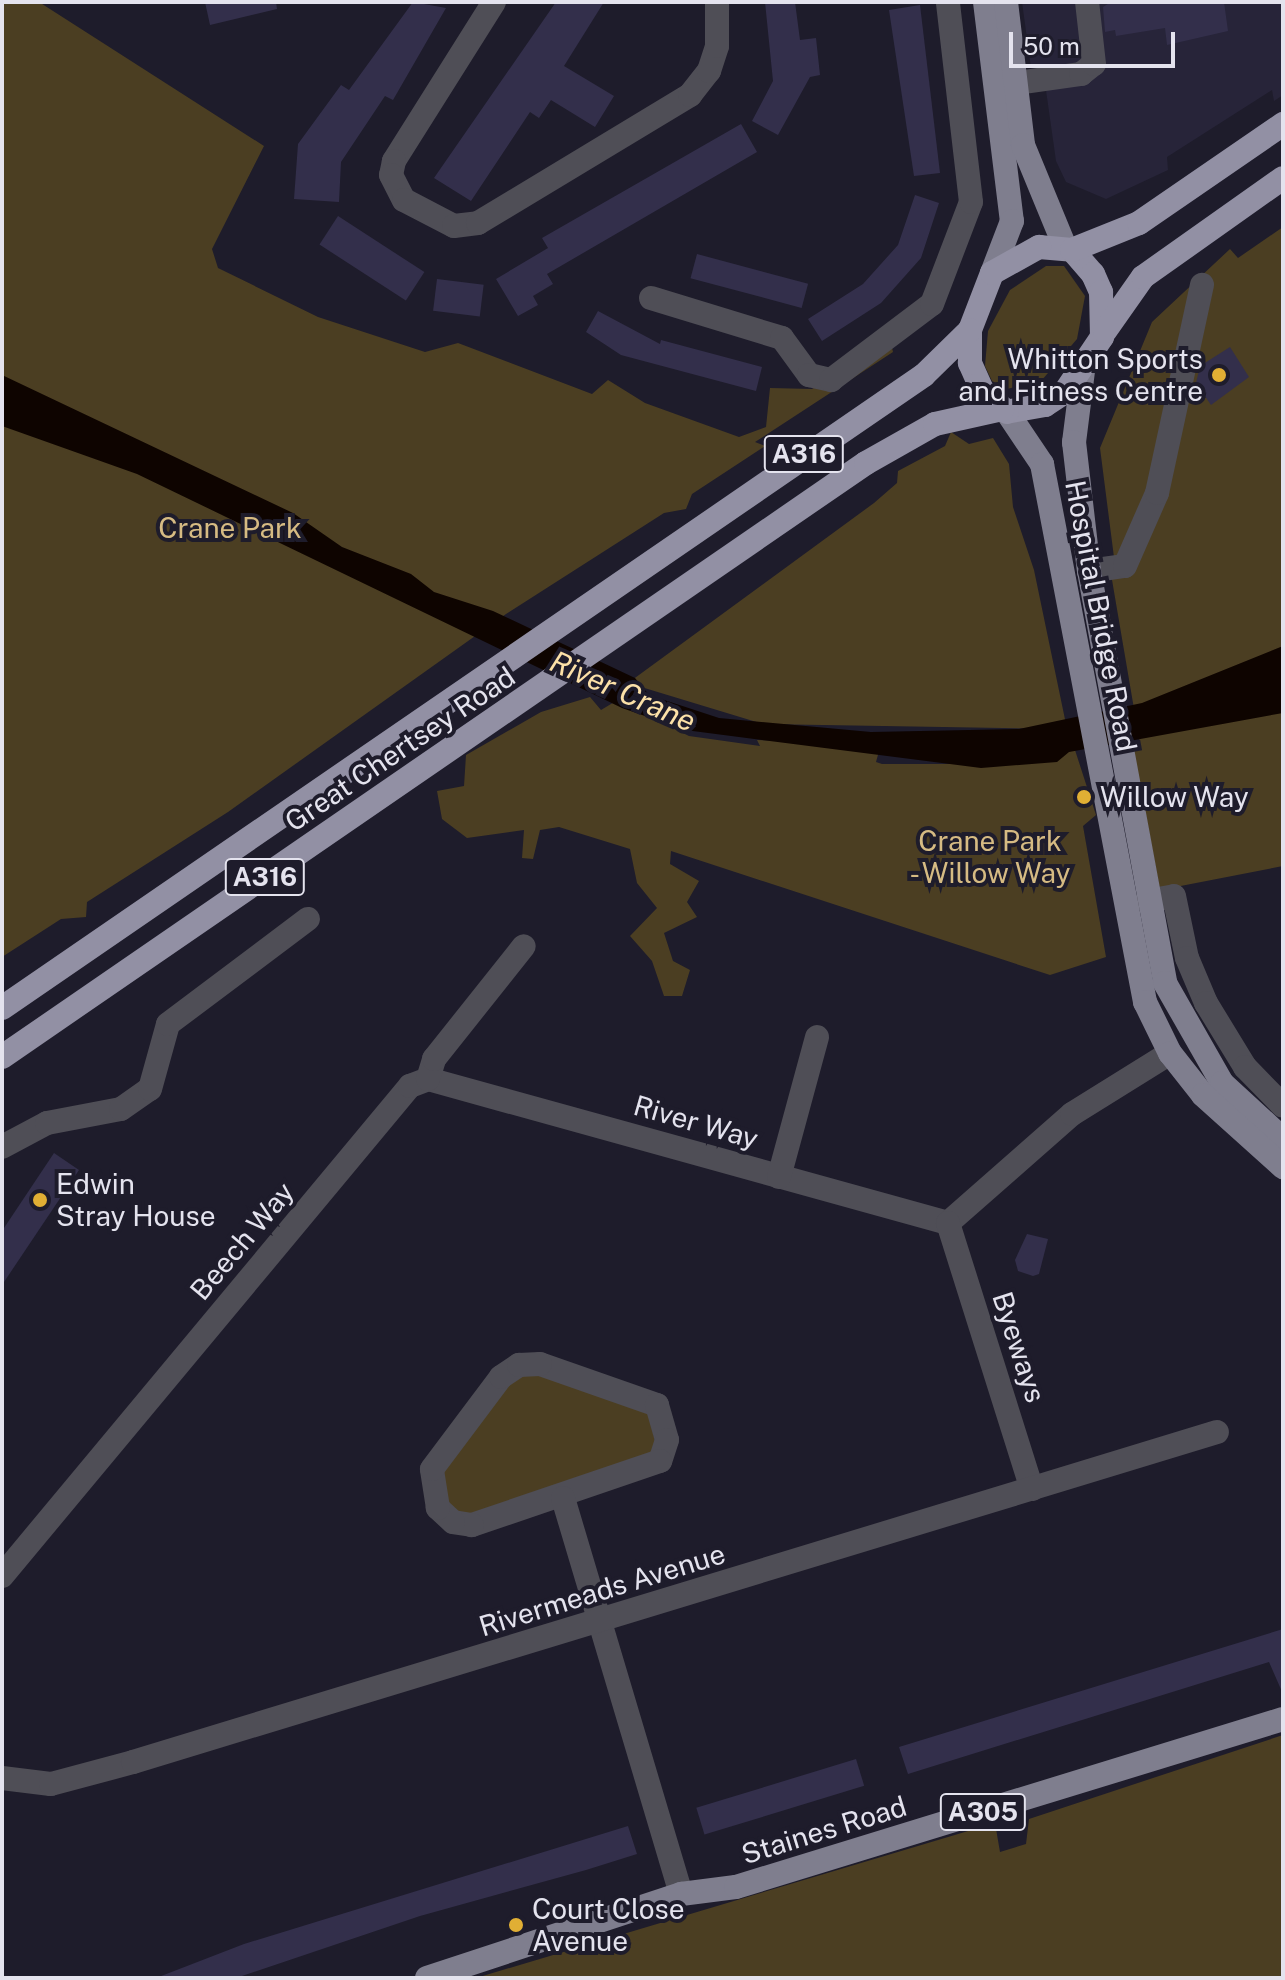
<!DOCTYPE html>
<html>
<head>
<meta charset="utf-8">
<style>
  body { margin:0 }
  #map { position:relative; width:1285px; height:1980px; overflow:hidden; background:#1e1c2b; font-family:"Public Sans",sans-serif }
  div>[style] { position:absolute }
  .built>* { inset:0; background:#272439 }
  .green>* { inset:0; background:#4b3e22 }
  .water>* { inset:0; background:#0e0400 }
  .building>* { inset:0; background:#332f4b; transform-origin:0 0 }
  .minor>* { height:24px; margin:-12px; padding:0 12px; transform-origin:12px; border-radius:12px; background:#4f4e56 }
  .major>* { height:24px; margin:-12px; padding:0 12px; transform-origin:12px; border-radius:12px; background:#7f7e8e }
  .highway>* { height:24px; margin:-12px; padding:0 12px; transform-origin:12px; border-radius:12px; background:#9290a4 }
  .dots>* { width:22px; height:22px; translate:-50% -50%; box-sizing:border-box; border:4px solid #1e1c2b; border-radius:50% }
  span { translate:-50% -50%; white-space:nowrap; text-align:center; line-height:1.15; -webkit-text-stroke:8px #1e1c2b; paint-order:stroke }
  .shield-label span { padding:2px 6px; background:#1e1c2b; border:2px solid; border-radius:6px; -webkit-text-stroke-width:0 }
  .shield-label { font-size:26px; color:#e4e3ee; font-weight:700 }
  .poi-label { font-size:28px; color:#e4e3ee }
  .right { translate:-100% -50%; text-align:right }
  .left { translate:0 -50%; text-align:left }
  .park-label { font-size:28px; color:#d6bb83 }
  .street-label { font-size:28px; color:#e4e3ee }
  .water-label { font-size:30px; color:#fce1a8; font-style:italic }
  .frame { position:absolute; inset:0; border:4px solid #e4e3ee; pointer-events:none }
  .scale { position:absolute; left:1009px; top:32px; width:166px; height:36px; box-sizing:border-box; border:4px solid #e4e3ee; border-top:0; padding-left:10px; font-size:24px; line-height:28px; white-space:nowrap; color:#e4e3ee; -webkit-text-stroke:6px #1e1c2b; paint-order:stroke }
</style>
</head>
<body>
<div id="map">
  <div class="built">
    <div style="clip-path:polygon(1022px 2px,1283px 2px,1283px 95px,1274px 101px,1272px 90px,1167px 157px,1168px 170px,1106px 199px,1066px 182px,1056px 161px,1043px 69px,1031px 68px)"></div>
  </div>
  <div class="green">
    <div style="clip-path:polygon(2px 2px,39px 2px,264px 146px,212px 249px,218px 268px,318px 317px,425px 352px,458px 343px,592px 394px,608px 380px,645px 403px,739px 437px,766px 427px,770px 388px,812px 389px,891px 343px,893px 352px,755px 442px,765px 446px,692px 494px,686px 509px,664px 513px,506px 614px,228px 812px,87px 902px,86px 917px,61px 919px,2px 957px)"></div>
    <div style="clip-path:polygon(1283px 227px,1283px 866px,1160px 890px,1134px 752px,1140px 744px,1111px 574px,1116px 573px,1100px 448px,1152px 322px,1230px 249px,1238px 258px)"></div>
    <div style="clip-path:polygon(1046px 266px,1064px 266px,1085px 296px,1077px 339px,1042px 380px,1007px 389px,992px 381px,985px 366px,988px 331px,1010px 290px)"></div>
    <div style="clip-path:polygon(951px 432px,969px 444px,993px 438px,1009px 464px,1013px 507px,1034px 570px,1067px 729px,763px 724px,628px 683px,874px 503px,897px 483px,898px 471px,945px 446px)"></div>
    <div style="clip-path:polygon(590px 697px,601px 710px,616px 701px,689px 736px,760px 746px,757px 740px,881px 744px,876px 762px,882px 764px,1005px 764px,1075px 750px,1096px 815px,1083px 826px,1106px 957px,1050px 975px,671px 851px,670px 864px,699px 881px,687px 902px,697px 917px,664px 933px,673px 961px,690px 970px,682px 996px,664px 996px,652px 961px,630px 936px,657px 908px,637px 883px,630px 849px,559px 827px,540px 830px,533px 859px,522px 858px,524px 830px,467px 838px,442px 819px,437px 791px,464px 786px,466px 755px,541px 712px)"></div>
    <div style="clip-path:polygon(519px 1365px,644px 1396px,660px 1461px,453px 1522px,432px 1469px)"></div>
    <div style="clip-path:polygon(1283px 1735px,1283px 1978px,476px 1978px,995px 1823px,1000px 1852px,1026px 1844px,1029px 1819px)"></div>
  </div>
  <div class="water">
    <div style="clip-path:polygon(2px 375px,293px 513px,342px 547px,411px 574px,434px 592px,493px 611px,635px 678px,649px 695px,719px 718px,871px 732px,1019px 729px,1142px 703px,1283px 646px,1283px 713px,1069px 752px,1057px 762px,981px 768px,685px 730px,622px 708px,137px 474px,2px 426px)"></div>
  </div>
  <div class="building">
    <div style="clip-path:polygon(205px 2px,276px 2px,277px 9px,210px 25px)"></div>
    <div style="clip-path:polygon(413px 2px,446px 8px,393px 100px,385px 96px,341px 162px,339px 202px,294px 199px,298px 144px,341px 85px,349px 90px)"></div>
    <div style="clip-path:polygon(556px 2px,604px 2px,564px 66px,614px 96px,595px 127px,551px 100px,539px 118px,530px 112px,471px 201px,434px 178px)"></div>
    <div style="clip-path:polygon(765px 2px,795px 2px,800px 40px,816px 38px,820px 75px,810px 77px,778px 135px,752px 121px,773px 81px)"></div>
    <div style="clip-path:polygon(1111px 2px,1224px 2px,1228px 31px,1167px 45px,1165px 28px,1116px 36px,1115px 30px,1105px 32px,1103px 7px)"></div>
    <div style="clip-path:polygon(920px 5px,940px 173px,914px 176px,889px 10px)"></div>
    <div style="clip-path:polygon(741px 124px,757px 152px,547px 274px,553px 284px,533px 296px,538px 305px,518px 316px,496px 279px,548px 248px,542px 238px)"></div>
    <div style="clip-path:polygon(915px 195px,939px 203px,921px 258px,881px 303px,822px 341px,808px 319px,863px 284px,898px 245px)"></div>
    <div style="left:338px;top:216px;width:103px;height:34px;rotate:33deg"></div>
    <div style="left:697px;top:254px;width:115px;height:25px;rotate:15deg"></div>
    <div style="left:437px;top:279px;width:47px;height:32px;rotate:7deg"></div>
    <div style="clip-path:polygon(598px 311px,660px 344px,661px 340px,762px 367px,756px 391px,621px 355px,586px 332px)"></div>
    <div style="clip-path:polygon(1230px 347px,1249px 377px,1211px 405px,1196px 383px,1200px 366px)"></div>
    <div style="clip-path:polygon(54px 1153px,79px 1170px,2px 1285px,2px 1231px)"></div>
    <div style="clip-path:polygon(1027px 1234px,1048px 1239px,1039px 1274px,1033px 1276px,1018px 1271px,1015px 1260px)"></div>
    <div style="clip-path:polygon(1283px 1629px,1283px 1694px,1269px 1662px,908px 1774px,899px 1747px)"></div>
    <div style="left:856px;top:1759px;width:28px;height:167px;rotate:73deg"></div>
    <div style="clip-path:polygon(628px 1826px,637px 1854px,586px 1870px,420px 1916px,236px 1978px,156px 1978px,244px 1944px)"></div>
  </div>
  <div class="minor">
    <div style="left:494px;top:2px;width:188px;rotate:122.2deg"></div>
    <div style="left:394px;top:161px;width:14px;rotate:102deg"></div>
    <div style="left:391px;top:175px;width:28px;rotate:63deg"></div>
    <div style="left:404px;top:200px;width:56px;rotate:27.5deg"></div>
    <div style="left:454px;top:226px;width:24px;rotate:-7deg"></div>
    <div style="left:478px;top:223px;width:248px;rotate:-31.1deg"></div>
    <div style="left:690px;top:95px;width:31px;rotate:-52deg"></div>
    <div style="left:709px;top:71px;width:26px;rotate:-72deg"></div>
    <div style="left:717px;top:46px;width:44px;rotate:-90deg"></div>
    <div style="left:1016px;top:83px;width:66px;rotate:-7.9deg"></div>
    <div style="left:1081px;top:74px;width:16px;rotate:-38deg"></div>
    <div style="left:1094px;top:64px;width:62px;rotate:-96.4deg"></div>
    <div style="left:651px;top:298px;width:137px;rotate:17deg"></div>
    <div style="left:782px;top:338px;width:46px;rotate:53.9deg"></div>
    <div style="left:809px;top:375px;width:23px;rotate:13deg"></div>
    <div style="left:831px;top:380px;width:126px;rotate:-37deg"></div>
    <div style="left:932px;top:304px;width:109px;rotate:-69.1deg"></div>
    <div style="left:971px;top:202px;width:201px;rotate:-96.6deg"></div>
    <div style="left:1089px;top:571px;width:36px;rotate:-8deg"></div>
    <div style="left:1125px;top:566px;width:80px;rotate:-66.3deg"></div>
    <div style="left:1157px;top:493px;width:213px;rotate:-77.8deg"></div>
    <div style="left:1147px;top:901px;width:27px;rotate:-10deg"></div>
    <div style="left:1174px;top:896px;width:63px;rotate:78.2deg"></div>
    <div style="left:1187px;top:958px;width:49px;rotate:67.1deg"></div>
    <div style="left:1206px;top:1003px;width:75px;rotate:58.6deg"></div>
    <div style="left:1245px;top:1067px;width:54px;rotate:45.7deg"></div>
    <div style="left:428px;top:1079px;width:540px;rotate:15.48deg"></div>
    <div style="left:948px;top:1223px;width:165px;rotate:-41.3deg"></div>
    <div style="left:1072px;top:1114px;width:115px;rotate:-31.9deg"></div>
    <div style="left:2px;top:1147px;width:51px;rotate:-28.1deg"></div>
    <div style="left:47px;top:1123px;width:75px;rotate:-10.7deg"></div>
    <div style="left:121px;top:1109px;width:35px;rotate:-35deg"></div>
    <div style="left:150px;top:1089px;width:67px;rotate:-74.5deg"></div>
    <div style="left:168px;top:1024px;width:175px;rotate:-36.9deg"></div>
    <div style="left:779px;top:1177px;width:145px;rotate:-74.8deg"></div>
    <div style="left:948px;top:1223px;width:279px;rotate:72.5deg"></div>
    <div style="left:540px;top:1364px;width:124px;rotate:19.3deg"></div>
    <div style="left:657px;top:1405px;width:36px;rotate:74deg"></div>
    <div style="left:667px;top:1440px;width:22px;rotate:108deg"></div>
    <div style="left:660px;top:1461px;width:199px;rotate:161.2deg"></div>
    <div style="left:472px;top:1525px;width:19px;rotate:-171deg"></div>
    <div style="left:453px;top:1522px;width:21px;rotate:-137deg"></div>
    <div style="left:438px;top:1508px;width:39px;rotate:-99deg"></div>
    <div style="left:432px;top:1469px;width:115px;rotate:-53.1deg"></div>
    <div style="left:501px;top:1377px;width:22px;rotate:-34deg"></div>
    <div style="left:519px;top:1365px;width:21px;rotate:-3deg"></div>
    <div style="left:563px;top:1498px;width:413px;rotate:73.4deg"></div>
    <div style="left:2px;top:1576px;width:638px;rotate:-50.22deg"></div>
    <div style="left:410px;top:1086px;width:19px;rotate:-21deg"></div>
    <div style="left:428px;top:1079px;width:21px;rotate:-73deg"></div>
    <div style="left:434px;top:1059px;width:144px;rotate:-51.5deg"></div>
    <div style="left:2px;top:1778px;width:49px;rotate:7deg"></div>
    <div style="left:51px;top:1784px;width:85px;rotate:-15deg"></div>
    <div style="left:133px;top:1762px;width:1133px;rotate:-16.93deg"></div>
  </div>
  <div class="major">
    <div style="left:985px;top:2px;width:221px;rotate:83deg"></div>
    <div style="left:1012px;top:221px;width:56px;rotate:111deg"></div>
    <div style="left:1006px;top:2px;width:144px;rotate:83.2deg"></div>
    <div style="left:1023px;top:145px;width:110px;rotate:67.6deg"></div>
    <div style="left:1083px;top:371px;width:72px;rotate:97.2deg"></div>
    <div style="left:1074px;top:442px;width:130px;rotate:83.4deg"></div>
    <div style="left:1089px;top:571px;width:419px;rotate:79.5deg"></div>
    <div style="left:1165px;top:983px;width:115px;rotate:60.3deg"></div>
    <div style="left:1222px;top:1083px;width:83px;rotate:42.6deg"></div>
    <div style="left:1007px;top:412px;width:63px;rotate:56.1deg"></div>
    <div style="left:1042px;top:464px;width:548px;rotate:79.16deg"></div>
    <div style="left:1145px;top:1002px;width:57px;rotate:63.9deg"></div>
    <div style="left:1170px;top:1053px;width:53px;rotate:51.8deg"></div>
    <div style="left:1203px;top:1095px;width:108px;rotate:42deg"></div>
    <div style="left:427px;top:1978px;width:268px;rotate:-18.3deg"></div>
    <div style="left:681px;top:1894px;width:55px;rotate:-7.3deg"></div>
    <div style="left:736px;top:1887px;width:572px;rotate:-17.07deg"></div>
  </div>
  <div class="highway">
    <div style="left:1039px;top:247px;width:33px;rotate:5deg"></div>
    <div style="left:1072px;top:250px;width:32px;rotate:49deg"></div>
    <div style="left:1093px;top:274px;width:20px;rotate:66deg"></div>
    <div style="left:1101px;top:292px;width:45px;rotate:88.7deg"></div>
    <div style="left:1102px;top:337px;width:66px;rotate:123.9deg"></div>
    <div style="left:1065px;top:392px;width:24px;rotate:147deg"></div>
    <div style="left:1045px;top:405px;width:39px;rotate:170deg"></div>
    <div style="left:1007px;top:412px;width:33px;rotate:-139deg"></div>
    <div style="left:982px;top:390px;width:30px;rotate:-114deg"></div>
    <div style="left:970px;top:363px;width:33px;rotate:-90deg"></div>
    <div style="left:970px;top:330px;width:61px;rotate:-68.9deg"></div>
    <div style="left:992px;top:273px;width:54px;rotate:-29deg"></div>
    <div style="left:1072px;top:250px;width:72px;rotate:-21.9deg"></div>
    <div style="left:1139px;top:223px;width:175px;rotate:-34.5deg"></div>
    <div style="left:1105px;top:331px;width:66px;rotate:-54.9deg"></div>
    <div style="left:1143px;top:277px;width:171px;rotate:-35.3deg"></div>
    <div style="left:2px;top:1008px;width:1118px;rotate:-34.47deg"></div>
    <div style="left:924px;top:375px;width:64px;rotate:-44.4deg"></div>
    <div style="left:2px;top:1057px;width:1048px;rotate:-34.51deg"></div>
    <div style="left:866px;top:463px;width:79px;rotate:-29.5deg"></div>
    <div style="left:935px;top:424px;width:69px;rotate:-12.6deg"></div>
  </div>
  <div class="dots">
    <div style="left:1219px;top:375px;background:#e1af34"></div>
    <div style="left:1084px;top:797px;background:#e1af34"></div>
    <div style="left:40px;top:1200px;background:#e1af34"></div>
    <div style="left:516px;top:1925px;background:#e1af34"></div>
  </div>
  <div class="shield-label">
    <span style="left:804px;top:454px">A316</span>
    <span style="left:265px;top:877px">A316</span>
    <span style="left:983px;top:1812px">A305</span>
  </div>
  <div class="poi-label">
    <span class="right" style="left:1203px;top:375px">Whitton Sports<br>and Fitness Centre</span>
    <span class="left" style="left:1100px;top:797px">Willow Way</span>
    <span class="left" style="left:56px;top:1200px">Edwin<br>Stray House</span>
    <span class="left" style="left:532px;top:1925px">Court Close<br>Avenue</span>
  </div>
  <div class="park-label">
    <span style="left:230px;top:528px">Crane Park</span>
    <span style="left:990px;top:857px">Crane Park<br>- Willow Way</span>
  </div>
  <div class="street-label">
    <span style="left:1101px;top:616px;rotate:79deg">Hospital Bridge Road</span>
    <span style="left:400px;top:749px;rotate:-34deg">Great Chertsey Road</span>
    <span style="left:696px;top:1122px;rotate:16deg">River Way</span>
    <span style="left:242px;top:1241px;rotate:-50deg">Beech Way</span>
    <span style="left:1019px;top:1347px;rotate:72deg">Byeways</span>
    <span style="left:602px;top:1590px;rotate:-17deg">Rivermeads Avenue</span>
    <span style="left:824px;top:1830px;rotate:-17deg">Staines Road</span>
  </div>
  <div class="water-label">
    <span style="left:623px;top:691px;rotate:24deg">River Crane</span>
  </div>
  <div class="frame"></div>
  <div class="scale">50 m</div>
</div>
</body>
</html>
